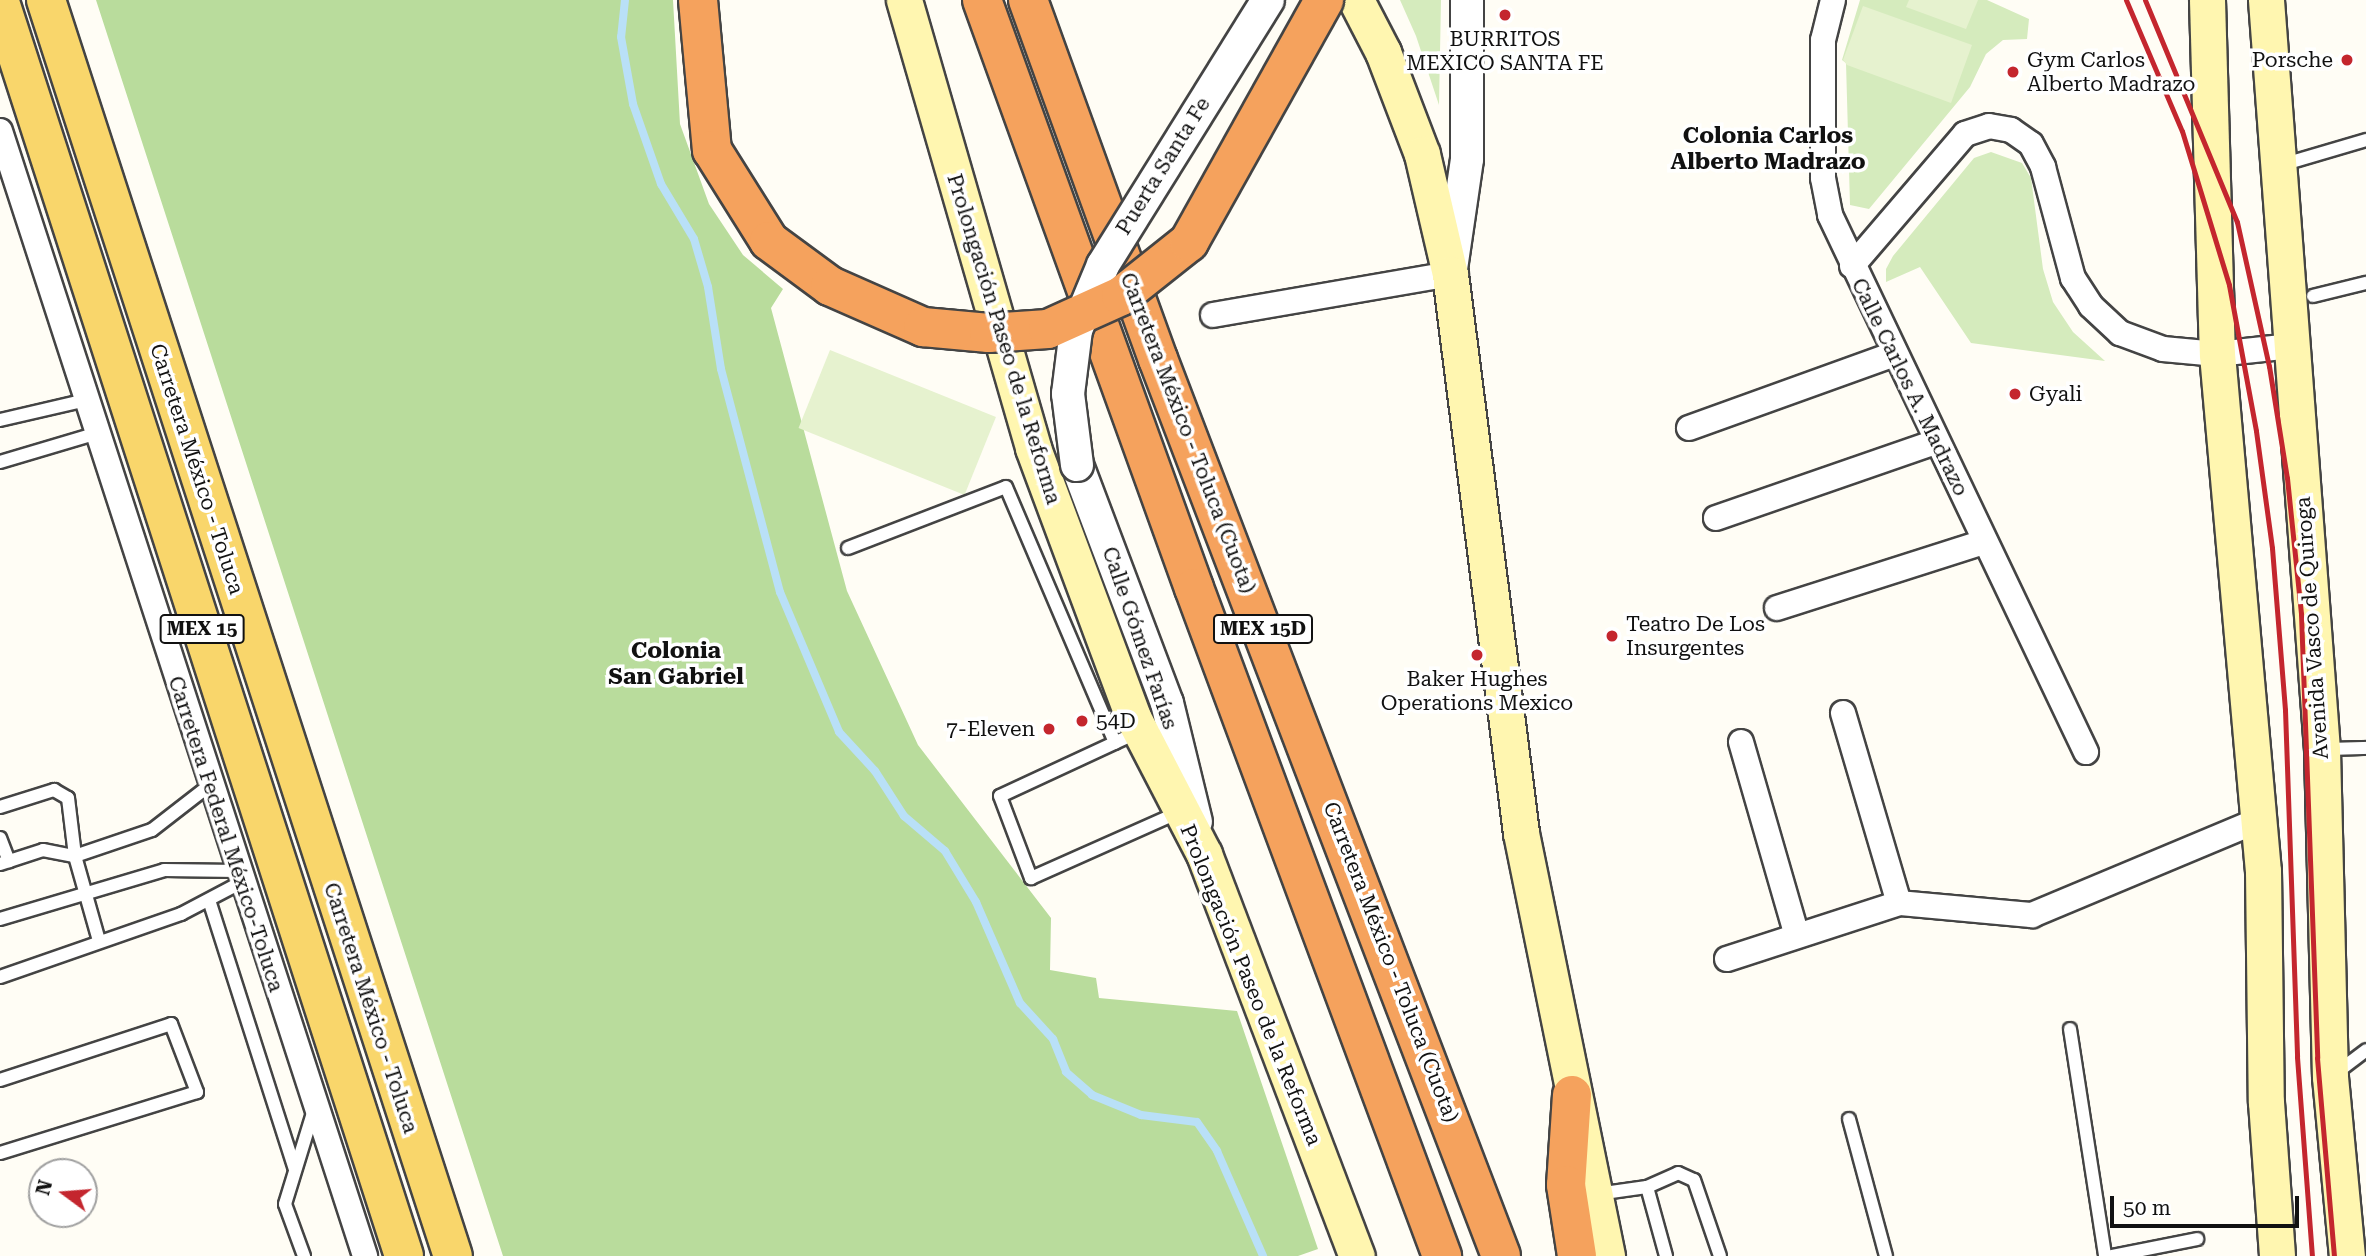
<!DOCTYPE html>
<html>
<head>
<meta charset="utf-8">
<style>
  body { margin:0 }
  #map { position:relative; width:2366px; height:1256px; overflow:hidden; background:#fffdf5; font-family:"Roboto Serif",serif }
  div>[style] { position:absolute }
  .green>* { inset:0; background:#d5ebbd }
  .forest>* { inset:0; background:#b9dc9c }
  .pitch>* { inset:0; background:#e6f2cf; transform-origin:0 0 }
  .stream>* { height:8px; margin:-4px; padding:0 4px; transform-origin:4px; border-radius:4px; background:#b9e0f7 }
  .roads { filter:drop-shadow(2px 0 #444) drop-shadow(-2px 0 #444) drop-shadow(0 2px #444) drop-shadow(0 -2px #444) }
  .service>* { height:12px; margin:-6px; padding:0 6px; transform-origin:6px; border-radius:6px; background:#fff }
  .minor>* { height:24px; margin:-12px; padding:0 12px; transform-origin:12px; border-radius:12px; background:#fff }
  .tertiary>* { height:32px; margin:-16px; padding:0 16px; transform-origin:16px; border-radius:16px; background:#fff }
  .secondary>* { height:35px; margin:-17.5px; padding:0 17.5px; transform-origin:17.5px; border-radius:17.5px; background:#fff6b0 }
  .primary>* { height:38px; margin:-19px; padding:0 19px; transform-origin:19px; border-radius:19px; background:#f9d66b }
  .motorway>* { height:38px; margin:-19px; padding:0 19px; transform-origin:19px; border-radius:19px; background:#f5a25d }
  .rail>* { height:5px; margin:-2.5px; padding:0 2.5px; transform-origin:2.5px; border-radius:2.5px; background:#c4262e }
  .bridges { filter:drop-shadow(2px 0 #444) drop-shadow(-2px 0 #444) drop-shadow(0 2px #444) drop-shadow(0 -2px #444) }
  .tertiary-bridge>* { height:32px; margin:-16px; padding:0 16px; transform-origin:16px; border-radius:16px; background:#fff }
  .motorway-bridge>* { height:38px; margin:-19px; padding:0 19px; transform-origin:19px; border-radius:19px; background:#f5a25d }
  .dots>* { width:19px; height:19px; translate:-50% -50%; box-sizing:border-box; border:4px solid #fff; border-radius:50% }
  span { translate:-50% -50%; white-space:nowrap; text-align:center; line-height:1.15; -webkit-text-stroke:7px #fff; paint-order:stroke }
  .shield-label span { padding:2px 5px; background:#fff; border:2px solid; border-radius:5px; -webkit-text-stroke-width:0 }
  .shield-label { font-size:19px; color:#111; font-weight:700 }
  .poi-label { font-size:21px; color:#111 }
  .left { translate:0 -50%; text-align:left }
  .right { translate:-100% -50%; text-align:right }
  .street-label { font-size:21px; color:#111 }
  .neighbourhood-label { font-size:23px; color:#111; font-weight:700 }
  .north { position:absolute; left:28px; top:1158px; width:70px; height:70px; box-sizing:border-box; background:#fff; border:2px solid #a0a0a0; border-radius:50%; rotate:286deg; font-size:19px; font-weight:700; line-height:28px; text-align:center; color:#111 }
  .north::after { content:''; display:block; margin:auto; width:24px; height:32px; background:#c4262e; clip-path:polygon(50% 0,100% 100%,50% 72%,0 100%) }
  .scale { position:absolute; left:2110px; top:1196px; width:189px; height:32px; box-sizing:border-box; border:4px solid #111; border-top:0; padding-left:9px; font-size:21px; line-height:24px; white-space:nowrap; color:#111; -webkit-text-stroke:5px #fff; paint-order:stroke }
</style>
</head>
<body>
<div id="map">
  <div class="green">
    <div style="clip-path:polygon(1400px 0,1441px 0,1439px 105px,1416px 36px)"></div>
    <div style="clip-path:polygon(1860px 0,1987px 0,2029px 19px,2027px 39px,2003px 40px,1986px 54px,1970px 87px,1869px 209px,1850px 205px,1846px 63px,1842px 60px)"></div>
    <div style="clip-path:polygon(1991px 152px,2022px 163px,2031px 178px,2043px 269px,2053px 302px,2073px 332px,2105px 361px,1971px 343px,1920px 267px,1886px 282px,1886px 269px,1893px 256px,1974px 158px)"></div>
  </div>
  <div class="forest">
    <div style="clip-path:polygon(96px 0,673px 0,680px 124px,709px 204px,743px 255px,783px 289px,771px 308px,847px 591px,918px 745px,1051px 918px,1050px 970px,1096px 978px,1099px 998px,1237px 1011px,1318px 1249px,1298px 1256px,503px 1256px)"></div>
  </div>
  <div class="pitch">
    <div style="clip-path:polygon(1909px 0,1978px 0,1966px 29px,1906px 7px)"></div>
    <div style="clip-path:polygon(1863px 6px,1972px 45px,1951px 103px,1847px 65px,1843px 60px)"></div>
    <div style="left:830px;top:350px;width:179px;height:84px;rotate:22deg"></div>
  </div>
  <div class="stream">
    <div style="left:625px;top:0;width:37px;rotate:96deg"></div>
    <div style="left:621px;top:37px;width:68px;rotate:79.8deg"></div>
    <div style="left:633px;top:104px;width:85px;rotate:70.7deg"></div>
    <div style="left:661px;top:184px;width:64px;rotate:59deg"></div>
    <div style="left:694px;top:239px;width:50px;rotate:73.7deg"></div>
    <div style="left:708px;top:287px;width:83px;rotate:81deg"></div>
    <div style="left:721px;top:369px;width:231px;rotate:75.2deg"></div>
    <div style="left:780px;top:592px;width:152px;rotate:67.1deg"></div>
    <div style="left:839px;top:732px;width:53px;rotate:47.3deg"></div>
    <div style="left:875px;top:771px;width:54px;rotate:57.2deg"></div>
    <div style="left:904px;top:816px;width:54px;rotate:40.5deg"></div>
    <div style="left:945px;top:851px;width:60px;rotate:58.7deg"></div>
    <div style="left:976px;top:902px;width:110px;rotate:66.5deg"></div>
    <div style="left:1020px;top:1003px;width:49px;rotate:47.5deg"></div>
    <div style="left:1053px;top:1039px;width:35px;rotate:68deg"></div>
    <div style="left:1066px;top:1072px;width:35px;rotate:41deg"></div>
    <div style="left:1092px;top:1095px;width:53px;rotate:22.2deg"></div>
    <div style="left:1141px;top:1115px;width:56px;rotate:7.1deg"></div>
    <div style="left:1197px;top:1122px;width:35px;rotate:55deg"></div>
    <div style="left:1217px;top:1151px;width:115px;rotate:66.3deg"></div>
  </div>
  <div class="roads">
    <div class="service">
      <div style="left:2281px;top:165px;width:89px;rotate:-16.4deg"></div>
      <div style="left:2313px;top:296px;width:55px;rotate:-13.8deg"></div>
      <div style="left:0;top:420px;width:88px;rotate:-13.1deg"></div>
      <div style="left:0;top:462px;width:101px;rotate:-16.6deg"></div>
      <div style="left:848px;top:548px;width:169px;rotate:-21.1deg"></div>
      <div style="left:1006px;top:487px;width:278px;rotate:66.9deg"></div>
      <div style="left:1138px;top:732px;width:152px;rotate:155.1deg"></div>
      <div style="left:1000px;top:796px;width:88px;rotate:69.3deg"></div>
      <div style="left:1031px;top:878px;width:162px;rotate:-24deg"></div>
      <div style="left:2325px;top:749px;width:41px;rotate:-1.4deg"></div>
      <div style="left:0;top:807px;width:57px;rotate:-17.5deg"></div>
      <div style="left:54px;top:790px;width:16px;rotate:30deg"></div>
      <div style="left:68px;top:798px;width:58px;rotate:83.1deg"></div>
      <div style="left:75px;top:856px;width:88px;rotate:74.2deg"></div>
      <div style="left:0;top:838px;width:25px;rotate:69deg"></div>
      <div style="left:0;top:864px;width:45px;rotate:-18deg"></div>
      <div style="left:43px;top:850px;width:33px;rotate:11deg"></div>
      <div style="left:75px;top:856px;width:81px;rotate:-18.7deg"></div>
      <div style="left:152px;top:830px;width:73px;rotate:-37.8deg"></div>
      <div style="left:209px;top:900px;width:283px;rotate:72.3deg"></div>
      <div style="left:0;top:919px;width:171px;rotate:-16.6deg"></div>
      <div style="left:164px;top:870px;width:74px;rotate:0.8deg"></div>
      <div style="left:0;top:977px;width:192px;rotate:-19.2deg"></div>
      <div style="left:181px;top:914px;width:69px;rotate:-27.7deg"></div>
      <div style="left:2070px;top:1029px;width:230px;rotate:81.2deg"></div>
      <div style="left:2336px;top:1073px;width:38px;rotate:-37deg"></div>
      <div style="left:0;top:1080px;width:180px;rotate:-18.1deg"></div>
      <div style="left:171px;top:1024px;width:73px;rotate:69.1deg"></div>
      <div style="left:197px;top:1092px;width:206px;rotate:162.8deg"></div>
      <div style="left:1849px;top:1119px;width:142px;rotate:74.9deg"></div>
      <div style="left:1647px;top:1187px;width:72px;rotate:74.6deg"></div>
      <div style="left:1597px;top:1194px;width:50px;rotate:-8deg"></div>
      <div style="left:1647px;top:1187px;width:34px;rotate:-24deg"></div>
      <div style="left:1678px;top:1173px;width:17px;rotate:24deg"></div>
      <div style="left:1694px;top:1180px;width:80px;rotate:71.1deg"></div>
      <div style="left:304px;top:1256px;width:55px;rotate:-110.1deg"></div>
      <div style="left:285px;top:1204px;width:98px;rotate:-72.9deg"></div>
      <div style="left:2112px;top:1256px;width:87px;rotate:-11.3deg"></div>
    </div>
    <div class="minor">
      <div style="left:1833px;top:0;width:41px;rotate:104deg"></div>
      <div style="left:1823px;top:40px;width:138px;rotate:90deg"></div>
      <div style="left:1823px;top:178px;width:38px;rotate:79deg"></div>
      <div style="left:1830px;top:215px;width:595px;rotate:64.51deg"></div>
      <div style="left:0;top:131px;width:1183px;rotate:72.02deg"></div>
      <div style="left:1852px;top:266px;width:174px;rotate:-49.4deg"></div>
      <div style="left:1965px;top:134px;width:25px;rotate:-18deg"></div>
      <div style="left:1989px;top:126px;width:22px;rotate:10deg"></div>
      <div style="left:2011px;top:130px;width:24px;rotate:35deg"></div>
      <div style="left:2031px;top:144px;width:26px;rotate:62deg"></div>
      <div style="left:2043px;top:167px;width:115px;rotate:74.9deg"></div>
      <div style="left:2073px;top:278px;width:33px;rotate:57deg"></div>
      <div style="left:2091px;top:306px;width:40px;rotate:43deg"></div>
      <div style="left:2120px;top:333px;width:46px;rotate:20.4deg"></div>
      <div style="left:2163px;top:349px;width:54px;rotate:5.3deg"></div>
      <div style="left:2217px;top:354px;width:75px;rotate:-6.1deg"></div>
      <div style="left:1213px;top:315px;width:241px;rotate:-9.8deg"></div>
      <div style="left:1689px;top:428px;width:218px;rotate:-19.8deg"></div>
      <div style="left:1716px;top:518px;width:233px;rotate:-19.1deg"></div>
      <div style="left:1777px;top:608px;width:217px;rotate:-17.7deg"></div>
      <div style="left:1843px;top:713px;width:198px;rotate:73.6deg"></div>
      <div style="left:1741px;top:742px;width:199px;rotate:73.9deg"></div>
      <div style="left:1727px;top:959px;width:181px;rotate:-18deg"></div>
      <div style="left:1899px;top:903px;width:134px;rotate:5.2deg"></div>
      <div style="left:2032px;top:915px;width:246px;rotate:-22.7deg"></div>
    </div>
    <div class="tertiary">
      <div style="left:1451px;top:269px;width:111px;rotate:-81.7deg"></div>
      <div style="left:1467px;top:159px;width:159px;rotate:-90deg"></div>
      <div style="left:1077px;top:465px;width:254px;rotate:69.3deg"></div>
      <div style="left:1167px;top:703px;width:122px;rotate:76.3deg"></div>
    </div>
    <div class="secondary">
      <div style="left:904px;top:0;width:466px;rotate:73.9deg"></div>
      <div style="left:1033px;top:448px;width:289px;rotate:69.6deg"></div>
      <div style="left:1134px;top:719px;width:152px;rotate:62.6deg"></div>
      <div style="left:1204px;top:854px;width:430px;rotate:69.2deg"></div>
      <div style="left:1356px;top:0;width:59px;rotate:62.6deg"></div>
      <div style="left:1383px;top:52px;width:109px;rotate:69.1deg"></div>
      <div style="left:1422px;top:154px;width:123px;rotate:76.9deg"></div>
      <div style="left:1450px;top:274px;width:563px;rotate:82.76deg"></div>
      <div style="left:1521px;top:833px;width:432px;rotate:78.5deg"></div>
      <div style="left:2207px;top:0;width:354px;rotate:88.4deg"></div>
      <div style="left:2217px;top:354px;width:519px;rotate:84.92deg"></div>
      <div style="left:2263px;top:871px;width:231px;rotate:89.3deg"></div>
      <div style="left:2266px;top:1102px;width:154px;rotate:85.9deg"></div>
      <div style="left:2266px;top:0;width:752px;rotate:85.73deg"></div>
      <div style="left:2322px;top:750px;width:327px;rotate:88.6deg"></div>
      <div style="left:2330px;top:1077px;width:180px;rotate:84.6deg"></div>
    </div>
    <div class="primary">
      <div style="left:46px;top:0;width:1320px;rotate:72.05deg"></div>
      <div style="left:0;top:2px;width:1317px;rotate:72.14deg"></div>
    </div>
    <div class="motorway">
      <div style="left:982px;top:0;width:625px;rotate:70.17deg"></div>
      <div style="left:1194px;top:588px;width:713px;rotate:69.63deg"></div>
      <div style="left:1028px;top:0;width:382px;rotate:70.1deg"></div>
      <div style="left:1158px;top:359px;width:960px;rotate:69.07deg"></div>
      <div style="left:1572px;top:1095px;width:90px;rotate:93.8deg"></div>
      <div style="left:1566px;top:1185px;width:72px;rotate:81.2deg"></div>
    </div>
  </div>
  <div class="rail">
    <div style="left:2126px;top:0;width:142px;rotate:66.9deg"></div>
    <div style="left:2182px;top:131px;width:161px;rotate:73deg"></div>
    <div style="left:2229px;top:285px;width:148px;rotate:79.5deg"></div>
    <div style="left:2256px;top:431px;width:118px;rotate:82.2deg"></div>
    <div style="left:2272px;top:548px;width:163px;rotate:85.4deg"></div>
    <div style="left:2285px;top:710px;width:347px;rotate:88deg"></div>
    <div style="left:2297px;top:1057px;width:200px;rotate:85.7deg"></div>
    <div style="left:2145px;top:0;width:240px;rotate:67.5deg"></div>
    <div style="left:2237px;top:222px;width:148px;rotate:77.5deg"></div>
    <div style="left:2269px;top:366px;width:113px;rotate:80.9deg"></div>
    <div style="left:2287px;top:478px;width:137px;rotate:84.1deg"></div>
    <div style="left:2301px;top:614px;width:444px;rotate:87.9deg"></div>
    <div style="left:2317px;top:1058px;width:199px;rotate:85.1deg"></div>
  </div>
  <div class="bridges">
    <div class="tertiary-bridge">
      <div style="left:1077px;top:465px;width:72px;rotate:-97.2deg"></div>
      <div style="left:1068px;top:394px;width:64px;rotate:-82.9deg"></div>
      <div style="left:1076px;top:330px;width:70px;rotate:-67.4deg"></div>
      <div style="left:1103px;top:265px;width:312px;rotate:-58.1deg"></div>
    </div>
    <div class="motorway-bridge">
      <div style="left:698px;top:0;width:151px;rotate:84.7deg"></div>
      <div style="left:712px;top:150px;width:107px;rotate:57.9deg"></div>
      <div style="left:769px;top:241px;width:76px;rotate:36.4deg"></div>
      <div style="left:830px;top:286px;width:102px;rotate:23.8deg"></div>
      <div style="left:923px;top:327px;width:66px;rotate:5.2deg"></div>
      <div style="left:989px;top:333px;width:59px;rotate:-3.9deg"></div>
      <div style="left:1048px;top:329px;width:80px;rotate:-24.3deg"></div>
      <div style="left:1121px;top:296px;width:87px;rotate:-38.5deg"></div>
      <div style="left:1189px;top:242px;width:277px;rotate:-60.8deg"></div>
    </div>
  </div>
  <div class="dots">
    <div style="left:1505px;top:15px;background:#c4262e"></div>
    <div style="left:2347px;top:60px;background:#c4262e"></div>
    <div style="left:2013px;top:72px;background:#c4262e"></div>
    <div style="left:2015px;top:394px;background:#c4262e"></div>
    <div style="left:1612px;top:636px;background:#c4262e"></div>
    <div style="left:1477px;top:655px;background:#c4262e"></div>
    <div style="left:1082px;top:721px;background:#c4262e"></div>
    <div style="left:1049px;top:729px;background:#c4262e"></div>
  </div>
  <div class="shield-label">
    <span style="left:202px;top:629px">MEX 15</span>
    <span style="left:1263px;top:629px">MEX 15D</span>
  </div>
  <div class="poi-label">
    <span style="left:1505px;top:51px">BURRITOS<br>MEXICO SANTA FE</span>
    <span class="left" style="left:2027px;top:72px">Gym Carlos<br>Alberto Madrazo</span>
    <span class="right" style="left:2333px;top:60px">Porsche</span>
    <span class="left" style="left:2029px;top:394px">Gyali</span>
    <span class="left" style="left:1626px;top:636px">Teatro De Los<br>Insurgentes</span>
    <span style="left:1477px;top:691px">Baker Hughes<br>Operations Mexico</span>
    <span class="left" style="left:1096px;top:721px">54D</span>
    <span class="right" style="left:1035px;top:729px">7-Eleven</span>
  </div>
  <div class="street-label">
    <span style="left:1163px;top:166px;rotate:-58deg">Puerta Santa Fe</span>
    <span style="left:1004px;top:339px;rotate:73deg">Prolongación Paseo de la Reforma</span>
    <span style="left:1910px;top:387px;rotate:64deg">Calle Carlos A. Madrazo</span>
    <span style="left:1188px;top:433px;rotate:69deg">Carretera México - Toluca (Cuota)</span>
    <span style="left:197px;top:469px;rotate:72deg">Carretera México - Toluca</span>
    <span style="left:2312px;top:628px;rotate:-94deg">Avenida Vasco de Quiroga</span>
    <span style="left:1140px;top:638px;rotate:71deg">Calle Gómez Farías</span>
    <span style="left:226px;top:834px;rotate:72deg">Carretera Federal México-Toluca</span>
    <span style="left:1391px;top:962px;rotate:69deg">Carretera México - Toluca (Cuota)</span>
    <span style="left:1251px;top:985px;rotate:68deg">Prolongación Paseo de la Reforma</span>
    <span style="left:371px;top:1008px;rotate:72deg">Carretera México - Toluca</span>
  </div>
  <div class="neighbourhood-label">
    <span style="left:1768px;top:149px">Colonia Carlos<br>Alberto Madrazo</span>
    <span style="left:676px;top:664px">Colonia<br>San Gabriel</span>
  </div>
  <div class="north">N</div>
  <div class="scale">50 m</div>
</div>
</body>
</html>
